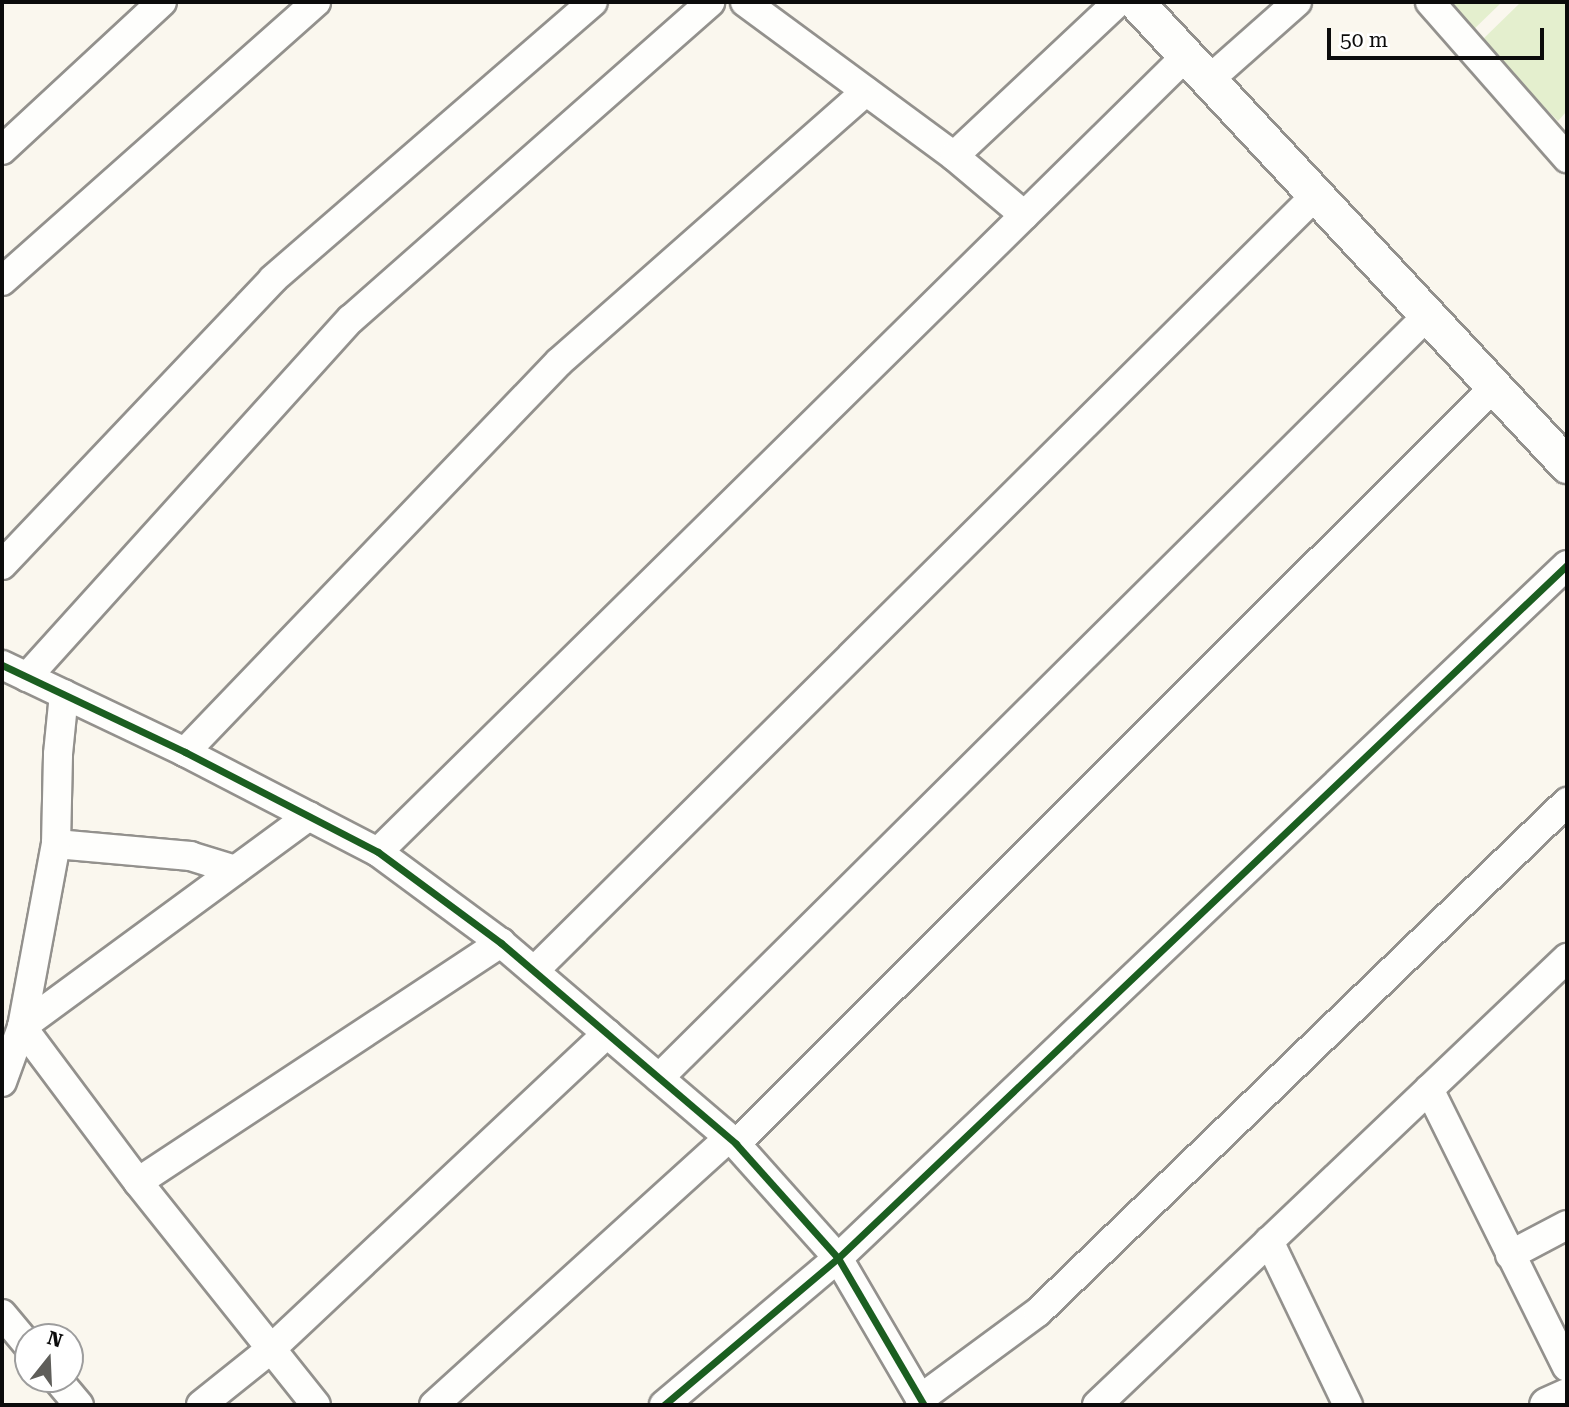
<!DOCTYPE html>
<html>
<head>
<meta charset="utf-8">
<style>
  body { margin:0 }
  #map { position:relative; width:1569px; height:1407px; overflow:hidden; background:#faf7ee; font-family:"Roboto Serif",serif }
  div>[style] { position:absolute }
  .green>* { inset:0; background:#e4efce }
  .roads { filter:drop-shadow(2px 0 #93918d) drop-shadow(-2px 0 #93918d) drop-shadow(0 2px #93918d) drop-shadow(0 -2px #93918d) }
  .minor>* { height:28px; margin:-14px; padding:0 14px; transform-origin:14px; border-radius:14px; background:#fefefc }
  .tertiary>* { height:35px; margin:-17.5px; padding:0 17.5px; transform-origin:17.5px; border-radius:17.5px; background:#fefefc }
  .cycleway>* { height:7px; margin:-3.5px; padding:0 3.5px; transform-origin:3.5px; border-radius:3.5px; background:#1b5e20 }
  span { translate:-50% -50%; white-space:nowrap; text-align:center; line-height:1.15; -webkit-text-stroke:7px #fff; paint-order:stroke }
  .frame { position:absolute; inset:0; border:4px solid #0b0b0b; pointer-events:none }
  .north { position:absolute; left:14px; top:1323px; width:70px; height:70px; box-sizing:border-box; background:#fff; border:2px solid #9d9d9d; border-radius:50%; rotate:18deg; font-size:19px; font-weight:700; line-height:28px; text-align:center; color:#0b0b0b }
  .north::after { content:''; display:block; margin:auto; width:24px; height:32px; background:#5f5e5a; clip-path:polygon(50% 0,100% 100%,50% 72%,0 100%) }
  .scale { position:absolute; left:1327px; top:28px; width:217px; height:32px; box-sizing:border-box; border:4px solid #0b0b0b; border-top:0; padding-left:9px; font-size:21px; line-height:24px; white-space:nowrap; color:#0b0b0b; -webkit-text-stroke:5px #fff; paint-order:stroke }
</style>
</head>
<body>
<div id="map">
  <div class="green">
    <div style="clip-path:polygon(1440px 2px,1502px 2px,1470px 33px)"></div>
    <div style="clip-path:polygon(1521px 2px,1567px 2px,1567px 111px,1558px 121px,1480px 42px)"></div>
  </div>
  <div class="roads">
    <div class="minor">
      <div style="left:745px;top:2px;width:260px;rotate:36.4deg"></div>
      <div style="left:954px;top:156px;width:92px;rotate:40.1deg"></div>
      <div style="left:1430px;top:2px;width:208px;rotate:48.7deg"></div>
      <div style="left:1210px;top:79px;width:116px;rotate:-41.5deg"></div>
      <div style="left:2px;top:150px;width:218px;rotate:-42.8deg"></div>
      <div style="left:954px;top:156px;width:225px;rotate:-43.2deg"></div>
      <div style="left:2px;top:281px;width:420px;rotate:-41.6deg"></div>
      <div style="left:2px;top:565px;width:394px;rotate:-46.5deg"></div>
      <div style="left:273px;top:279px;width:423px;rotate:-40.9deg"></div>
      <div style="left:2px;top:665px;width:203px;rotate:25.4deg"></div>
      <div style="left:185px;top:752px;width:217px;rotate:27.4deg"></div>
      <div style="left:378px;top:852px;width:153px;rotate:36.5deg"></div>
      <div style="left:501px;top:943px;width:309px;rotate:40.5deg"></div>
      <div style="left:736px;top:1144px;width:153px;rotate:48.2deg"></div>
      <div style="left:838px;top:1258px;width:170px;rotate:59.7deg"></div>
      <div style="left:27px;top:677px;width:483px;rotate:-47.9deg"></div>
      <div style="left:351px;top:319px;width:479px;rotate:-41.4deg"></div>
      <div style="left:185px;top:752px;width:540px;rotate:-46.2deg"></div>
      <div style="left:559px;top:362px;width:409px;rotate:-41.4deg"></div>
      <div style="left:309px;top:816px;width:356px;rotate:143.7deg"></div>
      <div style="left:22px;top:1027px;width:194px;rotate:53.2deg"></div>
      <div style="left:138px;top:1182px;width:285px;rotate:51.4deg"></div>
      <div style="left:56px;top:844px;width:135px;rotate:5.1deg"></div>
      <div style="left:190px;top:856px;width:47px;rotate:17.3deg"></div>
      <div style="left:378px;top:852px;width:1136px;rotate:-44.57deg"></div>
      <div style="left:534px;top:971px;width:1103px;rotate:-44.78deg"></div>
      <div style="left:659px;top:1078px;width:1083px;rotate:-44.78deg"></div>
      <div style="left:2px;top:1082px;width:59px;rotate:-70deg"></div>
      <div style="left:22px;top:1027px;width:186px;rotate:-79.5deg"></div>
      <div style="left:56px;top:844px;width:90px;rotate:-88.7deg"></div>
      <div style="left:58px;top:754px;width:60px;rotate:-84.3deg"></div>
      <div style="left:1429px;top:1089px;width:310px;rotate:63.6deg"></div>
      <div style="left:736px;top:1144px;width:1073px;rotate:-44.96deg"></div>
      <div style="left:138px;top:1182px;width:435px;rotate:-33.4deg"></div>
      <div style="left:1269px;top:1241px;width:182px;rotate:64.3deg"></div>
      <div style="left:1510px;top:1255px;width:64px;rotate:-27.8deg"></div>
      <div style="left:2px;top:1314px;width:40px;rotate:50deg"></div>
      <div style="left:57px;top:1379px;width:34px;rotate:50deg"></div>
      <div style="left:920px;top:1399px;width:147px;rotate:-36.4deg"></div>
      <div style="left:1038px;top:1312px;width:735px;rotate:-43.95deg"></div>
      <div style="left:201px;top:1405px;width:90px;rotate:-38.7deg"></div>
      <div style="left:271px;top:1349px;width:461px;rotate:-43.2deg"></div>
      <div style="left:434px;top:1405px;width:397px;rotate:-42.2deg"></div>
      <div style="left:664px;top:1405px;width:228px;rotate:-40.2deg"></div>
      <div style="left:838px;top:1258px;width:1006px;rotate:-43.55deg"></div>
      <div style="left:1097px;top:1405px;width:649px;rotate:-43.56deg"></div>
    </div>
    <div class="tertiary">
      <div style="left:1136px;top:2px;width:633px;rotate:47.05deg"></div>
      <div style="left:1547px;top:1405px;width:22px;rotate:-24deg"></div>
    </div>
  </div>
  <div class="cycleway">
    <div style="left:2px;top:665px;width:203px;rotate:25.4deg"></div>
    <div style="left:185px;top:752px;width:217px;rotate:27.4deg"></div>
    <div style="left:378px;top:852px;width:153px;rotate:36.5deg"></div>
    <div style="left:501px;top:943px;width:309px;rotate:40.5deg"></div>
    <div style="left:736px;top:1144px;width:153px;rotate:48.2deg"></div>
    <div style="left:838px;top:1258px;width:170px;rotate:59.7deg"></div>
    <div style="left:664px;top:1405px;width:228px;rotate:-40.2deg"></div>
    <div style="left:838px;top:1258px;width:1006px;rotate:-43.55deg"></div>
  </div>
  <div class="frame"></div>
  <div class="north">N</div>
  <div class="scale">50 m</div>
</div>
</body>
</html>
